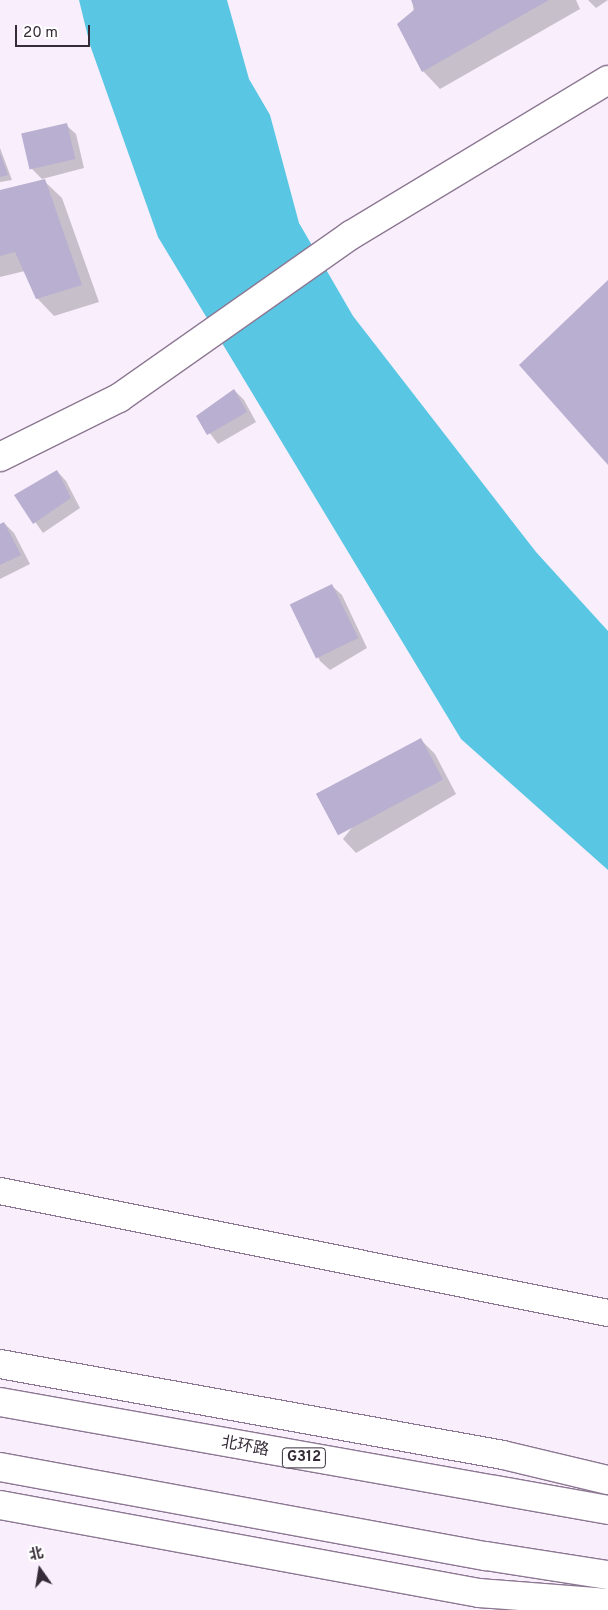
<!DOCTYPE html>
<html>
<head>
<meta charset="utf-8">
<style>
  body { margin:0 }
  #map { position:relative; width:608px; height:1610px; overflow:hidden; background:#f9effc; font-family:Overpass,"Noto Sans SC",sans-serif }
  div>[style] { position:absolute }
  .water>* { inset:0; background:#59c6e4 }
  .shadow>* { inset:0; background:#0003 }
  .building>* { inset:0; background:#b9afd0; transform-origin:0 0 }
  .roads { filter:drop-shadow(1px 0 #8c7792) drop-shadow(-1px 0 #8c7792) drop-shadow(0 1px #8c7792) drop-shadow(0 -1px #8c7792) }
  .street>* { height:26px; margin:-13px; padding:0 13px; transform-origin:13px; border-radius:13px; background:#fff }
  .secondary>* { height:28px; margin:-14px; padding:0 14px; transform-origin:14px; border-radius:14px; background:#fff }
  .highway>* { height:28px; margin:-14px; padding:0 14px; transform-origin:14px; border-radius:14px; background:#fff }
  span { translate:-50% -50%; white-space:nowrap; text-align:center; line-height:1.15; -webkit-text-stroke:4px #fff; paint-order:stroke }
  .shield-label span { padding:1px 4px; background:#fff; border:1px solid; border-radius:4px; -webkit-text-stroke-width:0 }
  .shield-label { font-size:15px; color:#352c38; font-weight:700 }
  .street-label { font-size:16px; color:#352c38 }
  .north { position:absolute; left:15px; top:1545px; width:50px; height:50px; -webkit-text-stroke:4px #fff; paint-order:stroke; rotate:347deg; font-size:14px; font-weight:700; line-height:20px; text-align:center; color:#352c38 }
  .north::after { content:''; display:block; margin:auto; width:18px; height:22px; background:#352c38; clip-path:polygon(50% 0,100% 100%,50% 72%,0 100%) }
  .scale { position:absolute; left:15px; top:25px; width:75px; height:22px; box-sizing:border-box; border:2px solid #352c38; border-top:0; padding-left:6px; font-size:15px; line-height:18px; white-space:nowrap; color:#352c38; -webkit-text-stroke:4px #fff; paint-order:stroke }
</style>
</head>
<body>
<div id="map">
  <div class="water">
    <div style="clip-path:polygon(79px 0,227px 0,249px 79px,270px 115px,299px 223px,353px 316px,536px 552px,608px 631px,608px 870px,461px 739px,158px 237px,90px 45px)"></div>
  </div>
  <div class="shadow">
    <div style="clip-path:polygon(412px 0,576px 0,580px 9px,440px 89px,423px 71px)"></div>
    <div style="clip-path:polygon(588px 0,608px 0,596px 8px)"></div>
    <div style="clip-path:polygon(66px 125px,76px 134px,84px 168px,42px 179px,62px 198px,99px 302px,54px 316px,37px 298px,25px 271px,0 277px,0 191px,44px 181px,32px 169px)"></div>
    <div style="clip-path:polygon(0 148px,12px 180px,0 182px)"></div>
    <div style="clip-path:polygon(234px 390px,244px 400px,256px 422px,218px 444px,197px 416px)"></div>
    <div style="clip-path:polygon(57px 471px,66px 481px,80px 508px,43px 533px,16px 495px)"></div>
    <div style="clip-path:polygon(4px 523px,14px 533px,30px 564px,0 579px,0 526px)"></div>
    <div style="clip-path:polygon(332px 586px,342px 595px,367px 648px,330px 670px,320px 661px,293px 607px)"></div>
    <div style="clip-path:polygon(421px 740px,435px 754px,456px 794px,356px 853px,343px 839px)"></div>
  </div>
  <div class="building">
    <div style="clip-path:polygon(411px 0,549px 0,422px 72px,397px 24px,415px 9px)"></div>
    <div style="left:67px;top:123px;width:37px;height:47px;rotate:77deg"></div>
    <div style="clip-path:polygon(0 153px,8px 175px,0 177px)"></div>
    <div style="clip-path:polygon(45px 179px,82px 285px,36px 299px,15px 252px,0 256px,0 190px)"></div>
    <div style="clip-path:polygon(608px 280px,608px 465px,519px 365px)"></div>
    <div style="clip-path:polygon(234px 389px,247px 412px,207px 435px,196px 416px)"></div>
    <div style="clip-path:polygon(57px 470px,71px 498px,33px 524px,14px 495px)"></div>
    <div style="clip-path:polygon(4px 522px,21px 555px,0 565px,0 524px)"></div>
    <div style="left:332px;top:584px;width:60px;height:47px;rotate:64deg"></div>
    <div style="left:421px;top:738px;width:47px;height:119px;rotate:62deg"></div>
  </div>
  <div class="roads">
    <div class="street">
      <div style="left:0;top:1191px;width:620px;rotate:11.35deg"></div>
    </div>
    <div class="secondary">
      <div style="left:0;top:457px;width:133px;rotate:-26.4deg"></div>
      <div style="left:119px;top:398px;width:284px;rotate:-35.1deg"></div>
      <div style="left:351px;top:235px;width:300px;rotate:-31.1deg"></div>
    </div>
    <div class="highway">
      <div style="left:0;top:1364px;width:511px;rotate:10.25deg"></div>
      <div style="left:503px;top:1455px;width:108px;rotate:13.4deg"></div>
      <div style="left:0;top:1402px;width:618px;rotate:10.07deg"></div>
      <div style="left:0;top:1467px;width:494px;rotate:10.4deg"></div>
      <div style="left:486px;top:1556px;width:123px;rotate:8.9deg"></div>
      <div style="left:0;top:1505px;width:487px;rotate:10.4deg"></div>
      <div style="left:479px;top:1593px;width:129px;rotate:4.4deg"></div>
    </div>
  </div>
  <div class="shield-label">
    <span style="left:304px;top:1458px">G312</span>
  </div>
  <div class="street-label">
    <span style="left:245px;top:1447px;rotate:10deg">北环路</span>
  </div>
  <div class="north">北</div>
  <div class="scale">20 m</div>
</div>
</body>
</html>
